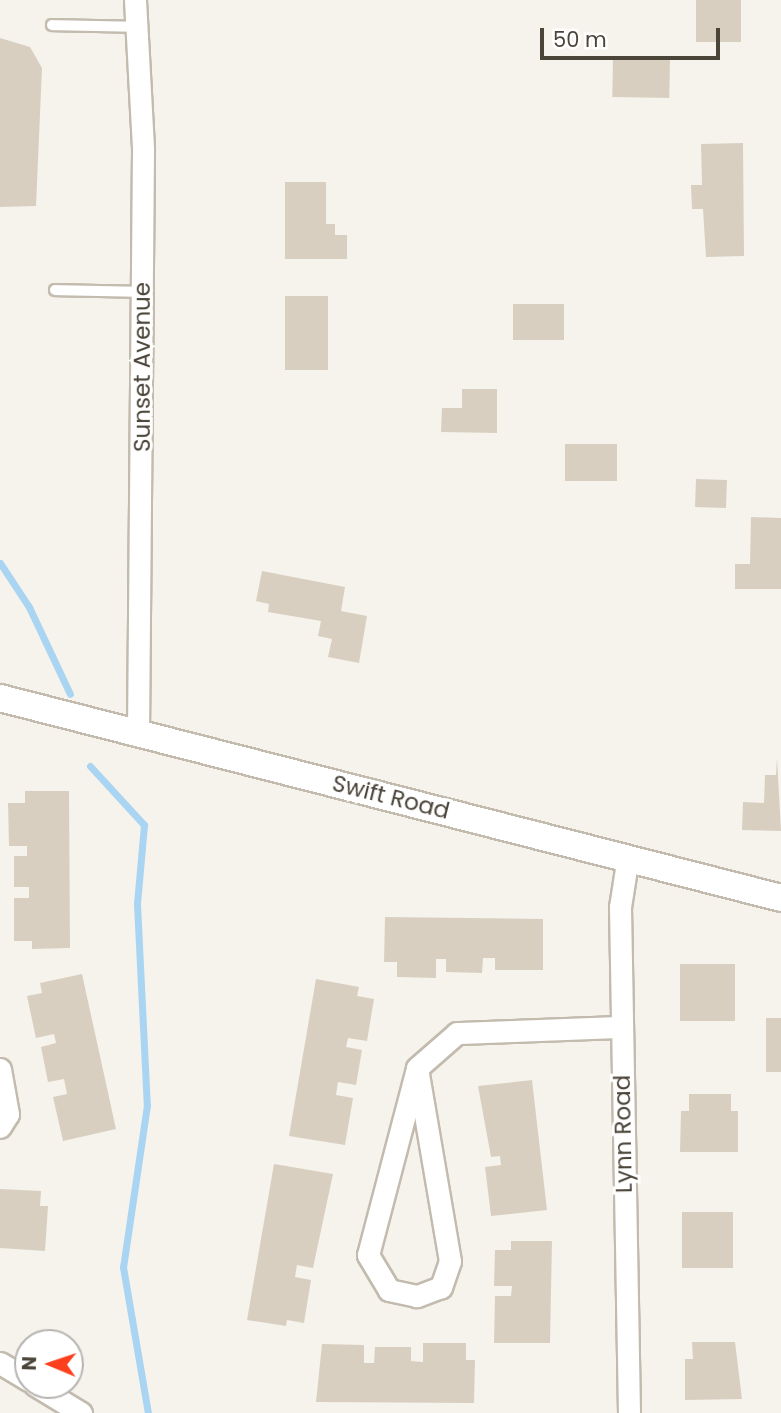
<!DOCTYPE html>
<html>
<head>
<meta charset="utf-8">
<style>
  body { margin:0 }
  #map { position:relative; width:781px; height:1413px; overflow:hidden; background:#f6f3ec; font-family:Poppins,sans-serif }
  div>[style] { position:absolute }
  .stream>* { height:7px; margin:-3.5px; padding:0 3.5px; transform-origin:3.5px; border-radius:3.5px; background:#a9d4f2 }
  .building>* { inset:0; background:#d8cfc1; transform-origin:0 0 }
  .roads { filter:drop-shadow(2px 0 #c2bbae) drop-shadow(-2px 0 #c2bbae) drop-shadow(0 2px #c2bbae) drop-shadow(0 -2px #c2bbae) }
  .service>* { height:10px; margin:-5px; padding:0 5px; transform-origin:5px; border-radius:5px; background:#fff }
  .minor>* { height:21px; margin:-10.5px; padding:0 10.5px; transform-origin:10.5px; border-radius:10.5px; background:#fff }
  .tertiary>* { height:26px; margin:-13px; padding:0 13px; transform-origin:13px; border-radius:13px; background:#fff }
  span { translate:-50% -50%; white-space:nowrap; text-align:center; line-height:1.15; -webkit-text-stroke:6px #fff; paint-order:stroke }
  .street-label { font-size:23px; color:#4b4439 }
  .north { position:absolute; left:14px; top:1329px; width:70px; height:70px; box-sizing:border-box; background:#fff; border:2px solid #b7b4b0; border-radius:50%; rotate:272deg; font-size:19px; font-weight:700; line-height:28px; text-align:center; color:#4b4439 }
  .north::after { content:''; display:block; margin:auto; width:24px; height:32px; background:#fc3f1d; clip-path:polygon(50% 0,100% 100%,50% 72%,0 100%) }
  .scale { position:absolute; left:540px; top:28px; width:180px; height:32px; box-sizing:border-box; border:4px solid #4b4439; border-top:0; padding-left:9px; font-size:21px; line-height:24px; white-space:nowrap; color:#4b4439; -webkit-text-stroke:5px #fff; paint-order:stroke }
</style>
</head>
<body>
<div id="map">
  <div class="stream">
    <div style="left:0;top:563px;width:53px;rotate:56.6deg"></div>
    <div style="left:29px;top:607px;width:96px;rotate:64.8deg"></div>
    <div style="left:90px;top:766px;width:80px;rotate:47.5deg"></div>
    <div style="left:144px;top:825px;width:79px;rotate:95.1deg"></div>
    <div style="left:137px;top:904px;width:201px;rotate:87.2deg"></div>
    <div style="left:147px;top:1105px;width:164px;rotate:98.4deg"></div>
    <div style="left:123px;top:1267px;width:148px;rotate:80.3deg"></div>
  </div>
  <div class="building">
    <div style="left:696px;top:0;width:45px;height:42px"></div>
    <div style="clip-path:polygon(0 38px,30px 47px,42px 68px,36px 206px,0 207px)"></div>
    <div style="left:613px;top:58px;width:57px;height:39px;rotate:1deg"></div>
    <div style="clip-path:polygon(743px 143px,744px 256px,706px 257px,703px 209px,692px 209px,691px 185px,702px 185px,701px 144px)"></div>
    <div style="clip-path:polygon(285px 182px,326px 182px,326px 224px,335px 224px,335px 235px,347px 235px,347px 259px,285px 259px)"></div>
    <div style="left:285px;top:296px;width:43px;height:74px"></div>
    <div style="left:513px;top:304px;width:51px;height:36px"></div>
    <div style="clip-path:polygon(462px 389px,497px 389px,497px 433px,441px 432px,442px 408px,462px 408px)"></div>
    <div style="left:565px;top:444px;width:52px;height:37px"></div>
    <div style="left:696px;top:479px;width:31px;height:28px;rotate:2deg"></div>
    <div style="clip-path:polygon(751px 517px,781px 518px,781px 589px,735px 589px,735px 564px,750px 564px)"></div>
    <div style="clip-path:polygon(262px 571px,345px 587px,341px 611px,367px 616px,359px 663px,328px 657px,332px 639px,318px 636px,321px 621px,268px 612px,269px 604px,256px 601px)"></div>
    <div style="clip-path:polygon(777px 758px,781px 831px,742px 830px,743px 802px,764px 803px,765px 775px,776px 775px)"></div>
    <div style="clip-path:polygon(25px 791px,69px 791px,70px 948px,32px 949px,32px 941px,14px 941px,14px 898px,29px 898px,29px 887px,14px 887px,14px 856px,27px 856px,27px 846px,9px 846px,8px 803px,25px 803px)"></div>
    <div style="clip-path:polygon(385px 917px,543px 919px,543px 970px,495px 970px,495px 958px,483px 958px,482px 973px,446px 972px,446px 959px,436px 959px,436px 978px,397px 977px,397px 962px,384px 962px)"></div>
    <div style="left:680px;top:964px;width:55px;height:57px"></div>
    <div style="clip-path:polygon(82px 974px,116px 1129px,63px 1141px,53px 1097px,67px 1094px,64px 1079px,48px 1082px,41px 1047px,56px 1043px,54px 1034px,36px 1038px,27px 996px,42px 993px,40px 983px)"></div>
    <div style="clip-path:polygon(316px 979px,359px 987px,357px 996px,374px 999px,367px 1041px,348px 1038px,346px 1047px,362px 1050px,356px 1085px,338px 1082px,336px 1095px,353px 1098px,345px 1145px,289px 1136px)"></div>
    <div style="left:766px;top:1018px;width:15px;height:54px"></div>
    <div style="clip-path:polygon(532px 1080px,547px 1210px,491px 1216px,485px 1167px,501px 1165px,500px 1156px,491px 1157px,478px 1086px)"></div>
    <div style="clip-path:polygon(689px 1094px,731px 1094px,731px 1111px,738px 1111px,738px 1152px,680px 1152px,681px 1111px,689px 1111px)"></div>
    <div style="clip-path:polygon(274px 1164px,333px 1174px,313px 1268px,297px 1265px,295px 1277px,311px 1280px,304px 1323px,287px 1320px,286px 1326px,247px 1320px)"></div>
    <div style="clip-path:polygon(0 1189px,41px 1191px,40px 1206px,48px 1206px,45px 1251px,0 1248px)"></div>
    <div style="left:682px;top:1212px;width:51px;height:56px"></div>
    <div style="clip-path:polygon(511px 1241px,552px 1241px,550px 1343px,494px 1343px,495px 1296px,511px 1296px,512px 1286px,494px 1286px,495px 1250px,511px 1250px)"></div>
    <div style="clip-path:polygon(692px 1342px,735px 1342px,742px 1399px,685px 1400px,685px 1359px,693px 1359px)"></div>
    <div style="clip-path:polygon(423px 1343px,466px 1343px,466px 1360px,475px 1360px,474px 1403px,316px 1402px,322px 1344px,364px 1345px,364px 1363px,374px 1363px,375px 1347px,411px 1347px,411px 1361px,423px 1362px)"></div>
  </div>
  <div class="roads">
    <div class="service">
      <div style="left:52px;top:25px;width:87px;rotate:1.3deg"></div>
      <div style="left:55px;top:290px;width:88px;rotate:1.3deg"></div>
    </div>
    <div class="minor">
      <div style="left:135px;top:0;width:150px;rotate:86.9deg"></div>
      <div style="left:143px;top:150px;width:583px;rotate:90.49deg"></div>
      <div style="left:628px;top:856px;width:52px;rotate:98.9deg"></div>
      <div style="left:620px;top:907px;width:506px;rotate:88.98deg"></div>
      <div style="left:417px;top:1068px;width:196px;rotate:80.3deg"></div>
      <div style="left:450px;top:1261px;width:28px;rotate:109deg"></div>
      <div style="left:441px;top:1287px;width:26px;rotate:159deg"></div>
      <div style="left:417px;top:1296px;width:29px;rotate:-168deg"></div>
      <div style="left:389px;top:1290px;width:41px;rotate:-121deg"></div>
      <div style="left:368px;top:1255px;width:193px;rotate:-75.3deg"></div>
      <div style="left:417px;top:1068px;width:53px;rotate:-41.2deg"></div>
      <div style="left:457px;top:1033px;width:164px;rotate:-2.1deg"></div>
      <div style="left:0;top:1069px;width:46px;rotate:79.9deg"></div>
      <div style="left:8px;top:1114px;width:15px;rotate:122deg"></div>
      <div style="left:0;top:1363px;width:33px;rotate:31deg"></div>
      <div style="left:35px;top:1385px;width:54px;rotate:31.3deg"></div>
    </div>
    <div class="tertiary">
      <div style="left:0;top:698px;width:806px;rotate:14.36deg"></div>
    </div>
  </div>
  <div class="street-label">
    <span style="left:142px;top:367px;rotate:-90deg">Sunset Avenue</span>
    <span style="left:391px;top:797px;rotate:14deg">Swift Road</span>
    <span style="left:623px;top:1134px;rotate:-91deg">Lynn Road</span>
  </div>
  <div class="north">N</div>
  <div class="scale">50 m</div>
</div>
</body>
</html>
